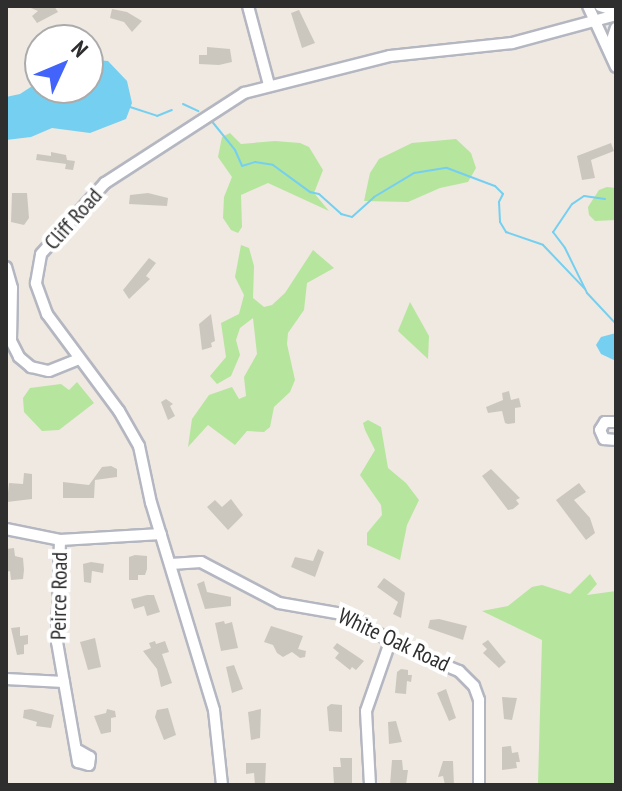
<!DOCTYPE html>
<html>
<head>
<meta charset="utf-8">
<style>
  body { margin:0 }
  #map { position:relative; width:622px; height:791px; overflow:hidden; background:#efe9e1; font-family:"PT Sans Narrow",sans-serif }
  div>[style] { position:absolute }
  .green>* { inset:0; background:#b6e59e }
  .water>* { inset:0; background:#75cff0 }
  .stream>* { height:2px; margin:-1px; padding:0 1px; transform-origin:1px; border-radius:1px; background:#75cff0 }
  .building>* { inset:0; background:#cbc7bf }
  .roads { filter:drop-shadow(2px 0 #b4b7c1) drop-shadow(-2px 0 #b4b7c1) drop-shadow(0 2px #b4b7c1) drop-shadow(0 -2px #b4b7c1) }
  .minor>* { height:10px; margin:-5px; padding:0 5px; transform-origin:5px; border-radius:5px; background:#fff }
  span { translate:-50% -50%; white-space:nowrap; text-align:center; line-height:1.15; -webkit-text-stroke:8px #fff; paint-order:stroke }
  .street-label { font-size:22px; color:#2e2e2e }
  .frame { position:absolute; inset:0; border:8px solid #2e2e2e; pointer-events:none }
  .north { position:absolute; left:24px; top:24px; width:80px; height:80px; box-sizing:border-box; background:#fff; border:2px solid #ababab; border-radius:50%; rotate:46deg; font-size:22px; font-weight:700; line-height:32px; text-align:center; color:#2e2e2e }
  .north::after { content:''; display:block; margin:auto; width:28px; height:36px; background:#4264fb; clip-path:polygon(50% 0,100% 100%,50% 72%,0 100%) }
</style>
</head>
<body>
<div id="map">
  <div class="green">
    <div style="clip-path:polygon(230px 133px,241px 144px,275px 141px,300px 143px,309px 147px,323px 170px,314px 193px,329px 211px,268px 183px,241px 195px,242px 227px,238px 233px,231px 230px,223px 218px,224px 197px,232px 177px,218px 157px,222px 137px)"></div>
    <div style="clip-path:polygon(456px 139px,471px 153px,476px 168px,468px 182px,440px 188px,408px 202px,364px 201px,370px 173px,379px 159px,412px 143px)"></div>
    <div style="clip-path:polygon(607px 187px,616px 188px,616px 220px,595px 221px,589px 215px,588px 207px,599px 190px)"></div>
    <div style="clip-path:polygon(241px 245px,249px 248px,254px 266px,253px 298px,264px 307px,272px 305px,285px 293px,313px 250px,334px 268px,307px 283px,304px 310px,288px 333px,287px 344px,295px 380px,290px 392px,274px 407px,270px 427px,264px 432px,247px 431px,235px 445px,208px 425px,188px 447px,192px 419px,209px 395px,232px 387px,239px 399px,246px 396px,244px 377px,257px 354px,253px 318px,240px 328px,236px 340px,240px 355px,231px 376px,217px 384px,210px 376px,226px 357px,221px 323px,239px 314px,244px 295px,235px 277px)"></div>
    <div style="clip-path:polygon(410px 302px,429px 336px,428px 359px,398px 331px)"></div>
    <div style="clip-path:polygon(77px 382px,94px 403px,59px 430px,42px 431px,24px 412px,23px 398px,30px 388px,61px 384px,69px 390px)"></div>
    <div style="clip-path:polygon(368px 420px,381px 427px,388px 468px,406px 483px,419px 500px,407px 525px,400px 560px,367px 545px,367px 533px,382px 515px,381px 505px,360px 475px,375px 450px,365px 430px,363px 423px)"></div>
    <div style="clip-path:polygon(590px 574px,597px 584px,587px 595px,616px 591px,616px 785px,509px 785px,538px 784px,542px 640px,482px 611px,508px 606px,532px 587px,542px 585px,570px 594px)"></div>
  </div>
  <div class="water">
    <div style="clip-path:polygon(88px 59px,108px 61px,127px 81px,132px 103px,126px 119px,90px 133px,52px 128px,31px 137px,6px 140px,6px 97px,20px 94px,40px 81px,40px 88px,88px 88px)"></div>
    <div style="clip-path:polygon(616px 333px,616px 361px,601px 354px,596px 345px,601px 337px)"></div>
  </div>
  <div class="stream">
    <div style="left:183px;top:104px;width:17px;rotate:25deg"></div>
    <div style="left:130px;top:107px;width:28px;rotate:18deg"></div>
    <div style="left:157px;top:116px;width:16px;rotate:-22deg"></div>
    <div style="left:210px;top:119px;width:40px;rotate:51deg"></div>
    <div style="left:235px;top:150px;width:17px;rotate:66deg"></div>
    <div style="left:242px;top:166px;width:14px;rotate:-17deg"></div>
    <div style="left:255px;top:162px;width:18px;rotate:9deg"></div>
    <div style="left:273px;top:165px;width:46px;rotate:36.1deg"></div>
    <div style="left:310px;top:192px;width:9px;rotate:13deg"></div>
    <div style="left:319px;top:194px;width:30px;rotate:42deg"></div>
    <div style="left:341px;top:214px;width:11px;rotate:15deg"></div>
    <div style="left:352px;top:217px;width:30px;rotate:-42deg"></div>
    <div style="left:374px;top:197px;width:47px;rotate:-31deg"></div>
    <div style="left:414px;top:173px;width:33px;rotate:-9deg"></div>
    <div style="left:447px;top:168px;width:51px;rotate:20.6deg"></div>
    <div style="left:495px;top:186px;width:11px;rotate:45deg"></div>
    <div style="left:503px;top:194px;width:9px;rotate:117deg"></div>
    <div style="left:499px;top:202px;width:20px;rotate:87deg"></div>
    <div style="left:500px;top:222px;width:12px;rotate:59deg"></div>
    <div style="left:506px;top:232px;width:39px;rotate:19deg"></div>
    <div style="left:543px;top:245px;width:61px;rotate:46.3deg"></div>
    <div style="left:605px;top:199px;width:21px;rotate:-172deg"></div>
    <div style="left:584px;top:196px;width:14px;rotate:146deg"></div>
    <div style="left:572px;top:204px;width:34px;rotate:124deg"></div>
    <div style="left:553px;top:232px;width:20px;rotate:53deg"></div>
    <div style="left:565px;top:248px;width:50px;rotate:63.9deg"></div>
    <div style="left:587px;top:293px;width:42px;rotate:46.9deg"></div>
  </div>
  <div class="building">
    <div style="clip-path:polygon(26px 6px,54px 6px,58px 12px,37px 23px,32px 16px,38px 11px)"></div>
    <div style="clip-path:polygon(112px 9px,127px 12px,142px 21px,132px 32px,124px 22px,110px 18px)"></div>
    <div style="clip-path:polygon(299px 10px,315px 43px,302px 48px,291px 13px)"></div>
    <div style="clip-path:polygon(207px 47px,230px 49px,232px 62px,219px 65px,199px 64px,199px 55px,207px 55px)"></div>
    <div style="clip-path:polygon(611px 143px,614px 151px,591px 160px,595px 178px,582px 180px,577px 156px)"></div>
    <div style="clip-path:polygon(51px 152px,66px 155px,67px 160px,75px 161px,73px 170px,65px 169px,66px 164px,36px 160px,37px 154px,51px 156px)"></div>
    <div style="clip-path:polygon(12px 193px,27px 193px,29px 218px,24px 225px,11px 222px)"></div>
    <div style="clip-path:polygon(148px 193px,168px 198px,167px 206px,129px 204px,130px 195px)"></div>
    <div style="clip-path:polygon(149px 258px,156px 263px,146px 276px,150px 279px,129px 299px,123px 290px)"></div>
    <div style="clip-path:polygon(211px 314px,215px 341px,211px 343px,212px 347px,202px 350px,199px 324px)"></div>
    <div style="clip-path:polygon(509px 391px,511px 400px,519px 398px,521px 407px,515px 408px,515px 423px,508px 424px,505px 423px,502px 411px,488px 413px,486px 407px,503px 400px,502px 393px)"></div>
    <div style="clip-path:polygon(166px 399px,173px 404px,170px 406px,175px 416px,168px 420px,161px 402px)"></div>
    <div style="clip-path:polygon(111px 466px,117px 469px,117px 477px,95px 480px,94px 498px,63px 498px,63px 482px,89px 485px,102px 467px)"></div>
    <div style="clip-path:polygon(491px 469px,520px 498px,516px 500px,519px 504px,513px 509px,508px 510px,482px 476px)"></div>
    <div style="clip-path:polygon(24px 473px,32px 474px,32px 499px,7px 502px,9px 483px,23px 484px)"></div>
    <div style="clip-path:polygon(579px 483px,586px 492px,574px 500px,590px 518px,595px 533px,586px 540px,556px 500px)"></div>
    <div style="clip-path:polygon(231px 499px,243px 515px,228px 530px,207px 507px,215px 500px,222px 507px)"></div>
    <div style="clip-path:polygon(14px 548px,15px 556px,23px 558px,24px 570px,23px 579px,11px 580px,10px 571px,6px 572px,6px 549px)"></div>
    <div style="clip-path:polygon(318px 549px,324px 552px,315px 577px,291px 567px,295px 557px,313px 561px)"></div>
    <div style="clip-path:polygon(135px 555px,147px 556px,147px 569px,145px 575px,138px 575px,138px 580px,129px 580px,129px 557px)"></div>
    <div style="clip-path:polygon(91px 562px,104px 564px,103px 573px,92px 571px,91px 583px,84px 582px,83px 564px)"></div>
    <div style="clip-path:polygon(384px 578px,405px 593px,401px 618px,393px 614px,398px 602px,377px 587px)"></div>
    <div style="clip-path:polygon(204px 581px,207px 592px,231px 597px,231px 606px,205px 609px,197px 584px)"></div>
    <div style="clip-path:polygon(147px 595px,154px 595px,160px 612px,147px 616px,144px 606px,134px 609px,131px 599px)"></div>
    <div style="clip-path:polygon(439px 619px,467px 626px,463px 640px,428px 628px,430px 620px)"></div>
    <div style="clip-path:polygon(224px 621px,225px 624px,232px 622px,238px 648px,221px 651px,215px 623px)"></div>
    <div style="clip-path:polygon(271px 626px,303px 636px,298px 649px,306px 651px,305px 657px,300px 658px,292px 652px,283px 657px,277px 653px,273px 645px,264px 642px)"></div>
    <div style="clip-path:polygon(20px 627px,20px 636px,28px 635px,28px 644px,24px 645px,24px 654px,17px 655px,11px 628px)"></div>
    <div style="clip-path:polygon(95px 638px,101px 667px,88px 670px,80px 642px)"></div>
    <div style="clip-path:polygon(488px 640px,506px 662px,499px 668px,483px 653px,487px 649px,482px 644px)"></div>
    <div style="clip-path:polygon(155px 641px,156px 644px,165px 641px,169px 652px,162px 654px,172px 683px,161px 687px,157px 669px,143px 651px,151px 648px,149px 643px)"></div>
    <div style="clip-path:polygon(337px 643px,364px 661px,356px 670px,352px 667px,350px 670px,335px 658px,339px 653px,333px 648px)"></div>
    <div style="clip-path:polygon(234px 665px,243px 689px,232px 693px,226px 667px)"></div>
    <div style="clip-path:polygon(401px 669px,408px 670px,408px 675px,412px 675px,411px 682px,407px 681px,406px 694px,395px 693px,397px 672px)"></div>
    <div style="clip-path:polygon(446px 689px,456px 718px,449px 721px,437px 693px)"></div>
    <div style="clip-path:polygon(502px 697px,517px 698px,512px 720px,504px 719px)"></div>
    <div style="clip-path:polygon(331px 704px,342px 705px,342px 732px,329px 731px,327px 707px)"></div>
    <div style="clip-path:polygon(168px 708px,176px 735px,164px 740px,155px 717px,157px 710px)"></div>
    <div style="clip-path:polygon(31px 709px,54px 715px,51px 728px,36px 726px,37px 722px,23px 718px,24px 710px)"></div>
    <div style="clip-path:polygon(107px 709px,115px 711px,116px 717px,111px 718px,111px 732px,101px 734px,94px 716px,106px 713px)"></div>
    <div style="clip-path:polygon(261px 709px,260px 738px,251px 740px,248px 712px)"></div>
    <div style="clip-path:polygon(396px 721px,402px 742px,389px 744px,388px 722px)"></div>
    <div style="clip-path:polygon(511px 746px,512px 753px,518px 752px,520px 762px,516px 762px,517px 768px,502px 770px,502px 747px)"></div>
    <div style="clip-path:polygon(340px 758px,352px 758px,352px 784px,334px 785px,333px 767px,341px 767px)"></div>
    <div style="clip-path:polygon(392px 760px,402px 760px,403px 770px,408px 770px,406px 785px,390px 785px)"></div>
    <div style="clip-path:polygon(443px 761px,453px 761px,454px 785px,445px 785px,443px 776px,438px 777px)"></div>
    <div style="clip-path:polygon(246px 763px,266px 763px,265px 785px,255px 785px,254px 773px,246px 774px)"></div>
  </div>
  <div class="roads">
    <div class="minor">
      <div style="left:248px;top:6px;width:82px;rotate:75.1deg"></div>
      <div style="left:588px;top:6px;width:67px;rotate:65.3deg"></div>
      <div style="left:600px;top:6px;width:17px;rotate:17deg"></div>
      <div style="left:609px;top:49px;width:22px;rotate:-72deg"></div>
      <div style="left:6px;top:267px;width:22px;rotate:74deg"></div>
      <div style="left:12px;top:288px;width:53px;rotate:91.1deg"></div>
      <div style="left:11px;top:341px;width:18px;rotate:63deg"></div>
      <div style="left:19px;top:357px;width:16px;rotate:40deg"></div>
      <div style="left:31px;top:367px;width:18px;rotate:13deg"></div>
      <div style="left:49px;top:371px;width:32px;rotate:-22deg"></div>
      <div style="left:616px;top:422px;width:11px;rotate:180deg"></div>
      <div style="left:605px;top:422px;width:9px;rotate:122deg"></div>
      <div style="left:600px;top:430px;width:10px;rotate:66deg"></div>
      <div style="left:604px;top:439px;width:12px;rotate:5deg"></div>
      <div style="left:6px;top:529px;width:55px;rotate:11.5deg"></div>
      <div style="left:60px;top:540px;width:101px;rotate:-3.4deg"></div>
      <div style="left:60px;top:540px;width:102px;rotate:91.7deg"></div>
      <div style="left:57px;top:642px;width:122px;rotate:80.1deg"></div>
      <div style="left:78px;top:762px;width:11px;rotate:15deg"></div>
      <div style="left:89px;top:765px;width:8px;rotate:-83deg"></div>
      <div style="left:90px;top:757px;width:13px;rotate:-151deg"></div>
      <div style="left:171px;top:564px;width:30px;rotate:-4deg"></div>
      <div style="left:201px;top:562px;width:88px;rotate:27.7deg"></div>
      <div style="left:279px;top:603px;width:70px;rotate:9.9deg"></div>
      <div style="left:348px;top:615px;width:59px;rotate:31.8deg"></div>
      <div style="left:398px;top:646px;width:66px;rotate:22.3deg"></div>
      <div style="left:459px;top:671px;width:21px;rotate:45deg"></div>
      <div style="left:474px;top:686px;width:15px;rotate:70deg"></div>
      <div style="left:479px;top:700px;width:85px;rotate:90deg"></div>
      <div style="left:6px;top:679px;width:58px;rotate:3deg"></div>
      <div style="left:222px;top:785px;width:75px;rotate:-96.1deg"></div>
      <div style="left:214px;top:710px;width:216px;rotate:-106.9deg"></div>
      <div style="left:151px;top:503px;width:58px;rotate:-101.9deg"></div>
      <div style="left:139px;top:446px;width:40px;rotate:-119.7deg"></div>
      <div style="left:119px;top:411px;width:121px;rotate:-126.6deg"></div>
      <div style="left:47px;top:314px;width:33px;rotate:-110deg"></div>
      <div style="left:36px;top:283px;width:29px;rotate:-80deg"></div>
      <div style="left:41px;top:254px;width:96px;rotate:-48deg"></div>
      <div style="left:105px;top:183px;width:166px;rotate:-32.9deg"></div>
      <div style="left:244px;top:93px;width:151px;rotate:-14.2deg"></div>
      <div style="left:390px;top:56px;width:123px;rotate:-6.1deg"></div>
      <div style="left:512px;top:43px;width:108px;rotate:-15.1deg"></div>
      <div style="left:370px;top:785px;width:74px;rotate:-93.1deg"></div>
      <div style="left:366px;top:711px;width:73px;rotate:-70.8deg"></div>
    </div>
  </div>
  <div class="street-label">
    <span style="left:73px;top:219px;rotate:-48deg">Cliff Road</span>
    <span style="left:59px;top:596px;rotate:-89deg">Peirce Road</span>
    <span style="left:394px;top:640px;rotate:25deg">White Oak Road</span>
  </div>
  <div class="frame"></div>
  <div class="north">N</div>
</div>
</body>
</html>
